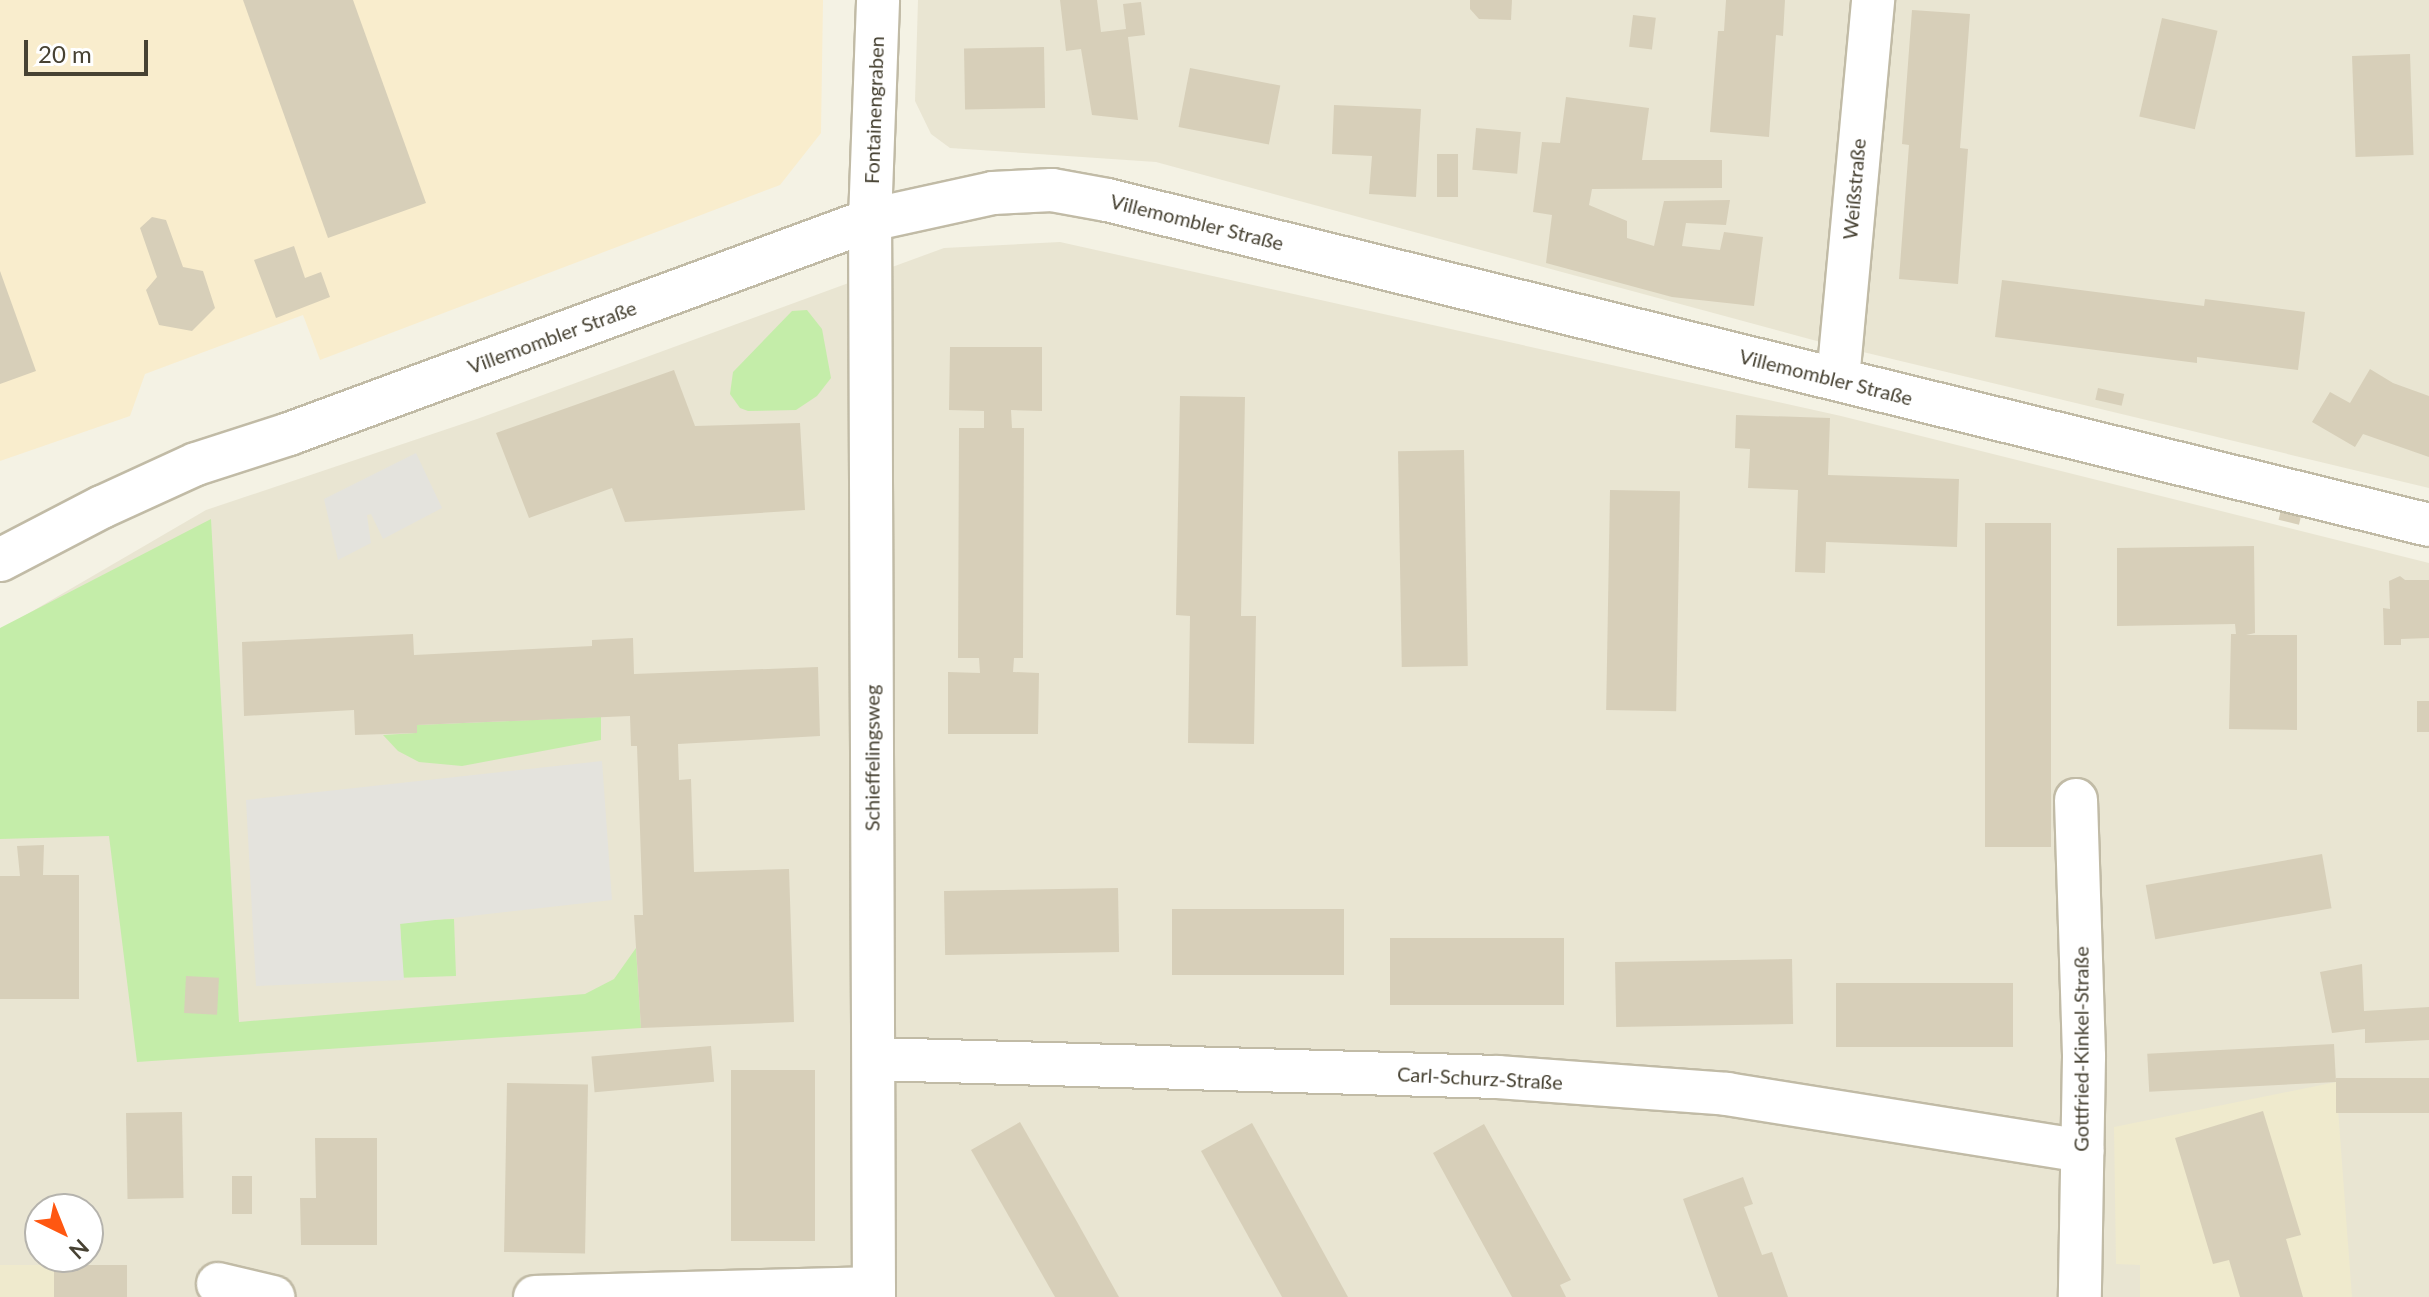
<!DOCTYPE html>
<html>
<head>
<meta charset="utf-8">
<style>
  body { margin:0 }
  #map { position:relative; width:2429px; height:1297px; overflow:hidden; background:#f4f2e4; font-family:Lato,sans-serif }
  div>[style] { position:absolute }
  .residential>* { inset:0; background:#e9e5d2 }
  .commercial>* { inset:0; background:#f9edcd }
  .education>* { inset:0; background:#efeacd; transform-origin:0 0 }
  .green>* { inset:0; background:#c4eda9; transform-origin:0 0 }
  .parking>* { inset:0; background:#e4e3dd }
  .building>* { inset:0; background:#d7cfb9; transform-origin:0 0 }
  .roads { filter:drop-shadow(2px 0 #c1bba6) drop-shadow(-2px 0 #c1bba6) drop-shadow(0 2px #c1bba6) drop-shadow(0 -2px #c1bba6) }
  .minor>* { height:42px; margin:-21px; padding:0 21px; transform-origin:21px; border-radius:21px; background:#fff }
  span { translate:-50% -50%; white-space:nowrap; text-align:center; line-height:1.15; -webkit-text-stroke:8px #fff; paint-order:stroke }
  .street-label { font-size:20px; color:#474233 }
  .north { position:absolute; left:24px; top:1193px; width:80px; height:80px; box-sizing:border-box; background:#fff; border:2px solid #b5b3ad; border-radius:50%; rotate:137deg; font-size:22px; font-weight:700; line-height:32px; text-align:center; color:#474233 }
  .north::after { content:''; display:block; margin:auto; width:28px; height:36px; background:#ff5711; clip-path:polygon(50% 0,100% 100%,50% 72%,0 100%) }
  .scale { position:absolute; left:24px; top:40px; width:124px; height:36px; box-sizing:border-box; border:4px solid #474233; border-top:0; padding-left:10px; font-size:24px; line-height:28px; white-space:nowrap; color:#474233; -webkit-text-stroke:6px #fff; paint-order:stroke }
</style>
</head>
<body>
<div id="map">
  <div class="residential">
    <div style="clip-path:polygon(918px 0,2429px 0,2429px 488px,1813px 340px,1156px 162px,950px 148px,931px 134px,915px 101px)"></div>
    <div style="clip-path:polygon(evenodd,1060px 242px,1841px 416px,2429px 563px,2429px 1297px,0 1297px,0 630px,206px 510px,477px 419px,944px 248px,1060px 242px,40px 1209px,88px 1209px,88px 1257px,40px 1257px,40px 1209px)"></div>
  </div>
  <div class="commercial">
    <div style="clip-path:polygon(0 0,823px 0,821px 133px,780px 185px,320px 360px,303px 315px,145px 374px,130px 416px,0 461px)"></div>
  </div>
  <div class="education">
    <div style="clip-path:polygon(2336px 1082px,2352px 1297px,2140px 1297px,2140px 1265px,2116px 1264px,2114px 1127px)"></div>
    <div style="left:0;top:1265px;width:127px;height:32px"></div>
  </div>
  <div class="green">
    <div style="clip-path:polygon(807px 310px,822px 329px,831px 378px,817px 396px,796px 410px,748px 411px,740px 408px,730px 394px,733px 372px,792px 311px)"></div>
    <div style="clip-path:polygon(211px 519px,239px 1022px,585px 994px,614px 979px,636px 948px,641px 1028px,137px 1062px,109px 836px,0 839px,0 628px)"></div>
    <div style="clip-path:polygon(601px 717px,601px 740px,462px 766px,419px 762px,398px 751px,383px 735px,416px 733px,417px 725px)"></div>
    <div style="left:454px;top:919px;width:57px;height:54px;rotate:88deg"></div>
  </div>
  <div class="parking">
    <div style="clip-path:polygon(416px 453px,442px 508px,383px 539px,371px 514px,367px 515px,371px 543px,338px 560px,324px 499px)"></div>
    <div style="clip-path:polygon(602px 761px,612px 900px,400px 924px,404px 980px,256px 986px,246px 800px)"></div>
  </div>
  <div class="building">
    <div style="clip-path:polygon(243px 0,353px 0,426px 203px,328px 238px)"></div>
    <div style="clip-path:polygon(1060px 0,1097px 0,1101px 32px,1126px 29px,1123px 4px,1141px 2px,1145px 35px,1128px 37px,1138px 120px,1092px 115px,1081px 49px,1066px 51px)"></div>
    <div style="clip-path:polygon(1470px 0,1512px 0,1511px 20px,1479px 19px,1470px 9px)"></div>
    <div style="clip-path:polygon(1726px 0,1785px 0,1783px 36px,1776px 35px,1769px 137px,1710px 132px,1718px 31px,1724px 31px)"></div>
    <div style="clip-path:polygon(1912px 10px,1970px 14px,1960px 148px,1968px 149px,1958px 284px,1899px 279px,1909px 145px,1902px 144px)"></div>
    <div style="left:1633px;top:15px;width:23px;height:32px;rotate:7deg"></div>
    <div style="left:2162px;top:18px;width:57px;height:101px;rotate:13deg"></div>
    <div style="left:1044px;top:47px;width:61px;height:80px;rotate:89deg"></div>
    <div style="left:2410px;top:54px;width:101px;height:58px;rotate:88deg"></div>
    <div style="left:1190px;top:68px;width:92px;height:60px;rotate:11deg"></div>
    <div style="clip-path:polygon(1566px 97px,1649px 108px,1642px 160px,1722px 160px,1722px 188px,1592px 189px,1589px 205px,1627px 221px,1627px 238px,1654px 246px,1664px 201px,1730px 200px,1726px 225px,1686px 223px,1682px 246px,1720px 250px,1724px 232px,1763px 237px,1754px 306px,1672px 297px,1546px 263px,1552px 215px,1533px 212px,1542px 142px,1560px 143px)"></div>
    <div style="clip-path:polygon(1334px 105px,1421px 109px,1416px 197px,1369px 194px,1372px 156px,1332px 154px)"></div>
    <div style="left:1476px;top:128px;width:45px;height:42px;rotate:5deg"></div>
    <div style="left:1437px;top:154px;width:21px;height:43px"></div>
    <div style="clip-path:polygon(152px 217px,166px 220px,183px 267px,203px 271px,215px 308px,192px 331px,159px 325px,146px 290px,157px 277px,140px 228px)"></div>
    <div style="clip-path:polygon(294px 246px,305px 278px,321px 272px,330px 297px,276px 318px,254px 260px)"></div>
    <div style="clip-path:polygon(0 271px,36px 371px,0 384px)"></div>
    <div style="clip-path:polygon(2002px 280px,2204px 306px,2205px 299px,2305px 312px,2298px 370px,2197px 357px,2197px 363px,1995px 337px)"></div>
    <div style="clip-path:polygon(950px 347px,1042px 347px,1042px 411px,1011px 410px,1012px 428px,1024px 428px,1023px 658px,1014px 658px,1013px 672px,1039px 673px,1038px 734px,948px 734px,948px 672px,980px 673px,979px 658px,958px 658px,959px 428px,984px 428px,984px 411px,949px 410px)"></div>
    <div style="clip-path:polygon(2370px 369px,2393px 383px,2429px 396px,2429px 457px,2363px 434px,2355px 447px,2312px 422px,2330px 392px,2350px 403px)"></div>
    <div style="clip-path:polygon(674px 370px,695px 426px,800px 423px,805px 510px,625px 522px,612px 488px,529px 518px,496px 433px)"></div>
    <div style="left:2098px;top:388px;width:27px;height:12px;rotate:13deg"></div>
    <div style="clip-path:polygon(1180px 396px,1245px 397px,1241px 616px,1256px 616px,1254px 744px,1188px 743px,1190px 616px,1176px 615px)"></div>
    <div style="clip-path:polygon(1736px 415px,1830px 418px,1828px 475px,1959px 479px,1957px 547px,1826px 542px,1825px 573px,1795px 572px,1798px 490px,1748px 488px,1750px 449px,1735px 448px)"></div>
    <div style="left:1464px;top:450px;width:216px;height:66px;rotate:89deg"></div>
    <div style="left:1610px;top:490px;width:70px;height:220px;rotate:1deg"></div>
    <div style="left:2281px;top:510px;width:21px;height:10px;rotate:14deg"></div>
    <div style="left:1985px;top:523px;width:66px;height:324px"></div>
    <div style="clip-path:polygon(2254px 546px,2255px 633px,2246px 635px,2297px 635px,2297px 730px,2229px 729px,2231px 634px,2236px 634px,2235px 624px,2117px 626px,2117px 548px)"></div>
    <div style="clip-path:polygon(2400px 576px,2405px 580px,2429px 580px,2429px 638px,2401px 639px,2401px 645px,2384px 645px,2383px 608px,2390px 609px,2389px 581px)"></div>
    <div style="clip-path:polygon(413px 634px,414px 655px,592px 646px,592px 640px,633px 638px,634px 674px,818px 667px,820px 736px,678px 744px,679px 780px,691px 779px,694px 872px,789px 869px,794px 1022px,641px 1028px,634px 915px,643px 915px,637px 746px,631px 746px,630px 716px,417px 725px,417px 733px,355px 735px,354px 710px,244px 716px,242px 642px)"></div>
    <div style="left:2429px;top:701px;width:31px;height:12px;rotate:90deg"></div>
    <div style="clip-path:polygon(44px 845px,43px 875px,79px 875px,79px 999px,0 999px,0 876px,20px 876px,17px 846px)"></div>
    <div style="left:2322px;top:854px;width:55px;height:179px;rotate:80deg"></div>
    <div style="left:1118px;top:888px;width:64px;height:174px;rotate:89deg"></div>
    <div style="left:1344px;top:909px;width:66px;height:172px;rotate:90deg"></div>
    <div style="left:1390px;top:938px;width:174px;height:67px"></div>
    <div style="left:1792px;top:959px;width:65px;height:177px;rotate:89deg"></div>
    <div style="clip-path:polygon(2362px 964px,2364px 1011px,2429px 1007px,2429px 1040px,2365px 1043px,2365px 1029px,2332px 1033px,2320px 972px)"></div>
    <div style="left:186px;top:976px;width:33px;height:37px;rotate:3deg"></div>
    <div style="left:1836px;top:983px;width:177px;height:64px"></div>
    <div style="left:2334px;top:1044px;width:38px;height:187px;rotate:87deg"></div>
    <div style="left:711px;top:1046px;width:36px;height:120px;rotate:85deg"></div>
    <div style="left:731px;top:1070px;width:84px;height:171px"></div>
    <div style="left:2429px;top:1078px;width:35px;height:93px;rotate:90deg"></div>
    <div style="left:507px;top:1083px;width:81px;height:169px;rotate:1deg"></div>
    <div style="clip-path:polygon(2263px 1111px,2301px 1235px,2286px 1239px,2303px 1297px,2240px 1297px,2229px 1260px,2213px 1264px,2175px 1138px)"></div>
    <div style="left:182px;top:1112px;width:86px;height:56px;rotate:89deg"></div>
    <div style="clip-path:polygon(1020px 1122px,1076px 1220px,1119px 1297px,1055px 1297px,971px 1150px)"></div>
    <div style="clip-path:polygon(1252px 1123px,1304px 1217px,1348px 1297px,1282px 1297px,1201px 1151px)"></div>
    <div style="clip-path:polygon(1484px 1124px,1571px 1280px,1560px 1285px,1566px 1297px,1512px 1297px,1433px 1153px)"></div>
    <div style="clip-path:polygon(315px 1138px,377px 1138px,377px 1245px,301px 1245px,300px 1198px,316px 1198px)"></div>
    <div style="left:232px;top:1176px;width:20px;height:38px"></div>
    <div style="clip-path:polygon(1743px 1177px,1753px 1204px,1744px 1207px,1762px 1255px,1772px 1252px,1788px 1297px,1718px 1297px,1683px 1199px)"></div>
    <div style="left:54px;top:1265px;width:73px;height:32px"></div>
  </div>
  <div class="roads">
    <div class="minor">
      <div style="left:1838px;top:379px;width:381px;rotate:-84.7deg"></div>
      <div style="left:0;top:560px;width:115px;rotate:-27.5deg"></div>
      <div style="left:102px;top:507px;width:103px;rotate:-24.6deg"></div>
      <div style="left:196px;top:464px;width:98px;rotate:-17.9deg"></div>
      <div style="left:289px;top:434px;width:619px;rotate:-20.22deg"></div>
      <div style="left:870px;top:220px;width:126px;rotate:-12.4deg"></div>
      <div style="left:993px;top:193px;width:59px;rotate:-2.9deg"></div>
      <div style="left:1052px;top:190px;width:56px;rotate:10.3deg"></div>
      <div style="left:1107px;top:200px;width:1361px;rotate:13.81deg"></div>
      <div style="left:2076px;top:800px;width:257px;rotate:88.2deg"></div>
      <div style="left:2084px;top:1057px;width:240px;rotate:91deg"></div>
      <div style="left:874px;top:1059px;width:624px;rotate:1.65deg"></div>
      <div style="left:1498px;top:1077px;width:230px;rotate:4.2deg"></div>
      <div style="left:1727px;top:1094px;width:360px;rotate:9.1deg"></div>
      <div style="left:218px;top:1284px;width:57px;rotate:13.3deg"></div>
      <div style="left:535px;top:1297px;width:339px;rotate:-1.5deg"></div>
      <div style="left:874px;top:1297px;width:1077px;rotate:-90.21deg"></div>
      <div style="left:870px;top:220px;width:220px;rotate:-87.9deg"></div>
    </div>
  </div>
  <div class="street-label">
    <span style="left:874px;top:110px;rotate:-88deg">Fontainengraben</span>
    <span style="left:1854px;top:189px;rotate:-85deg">Weißstraße</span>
    <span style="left:1197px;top:222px;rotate:14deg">Villemombler Straße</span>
    <span style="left:552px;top:337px;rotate:-20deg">Villemombler Straße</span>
    <span style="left:1826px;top:377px;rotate:14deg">Villemombler Straße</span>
    <span style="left:872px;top:758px;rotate:-90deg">Schieffelingsweg</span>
    <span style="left:2081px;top:1049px;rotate:-90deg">Gottfried-Kinkel-Straße</span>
    <span style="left:1480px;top:1078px;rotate:3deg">Carl-Schurz-Straße</span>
  </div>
  <div class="north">N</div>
  <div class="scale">20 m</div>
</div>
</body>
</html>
